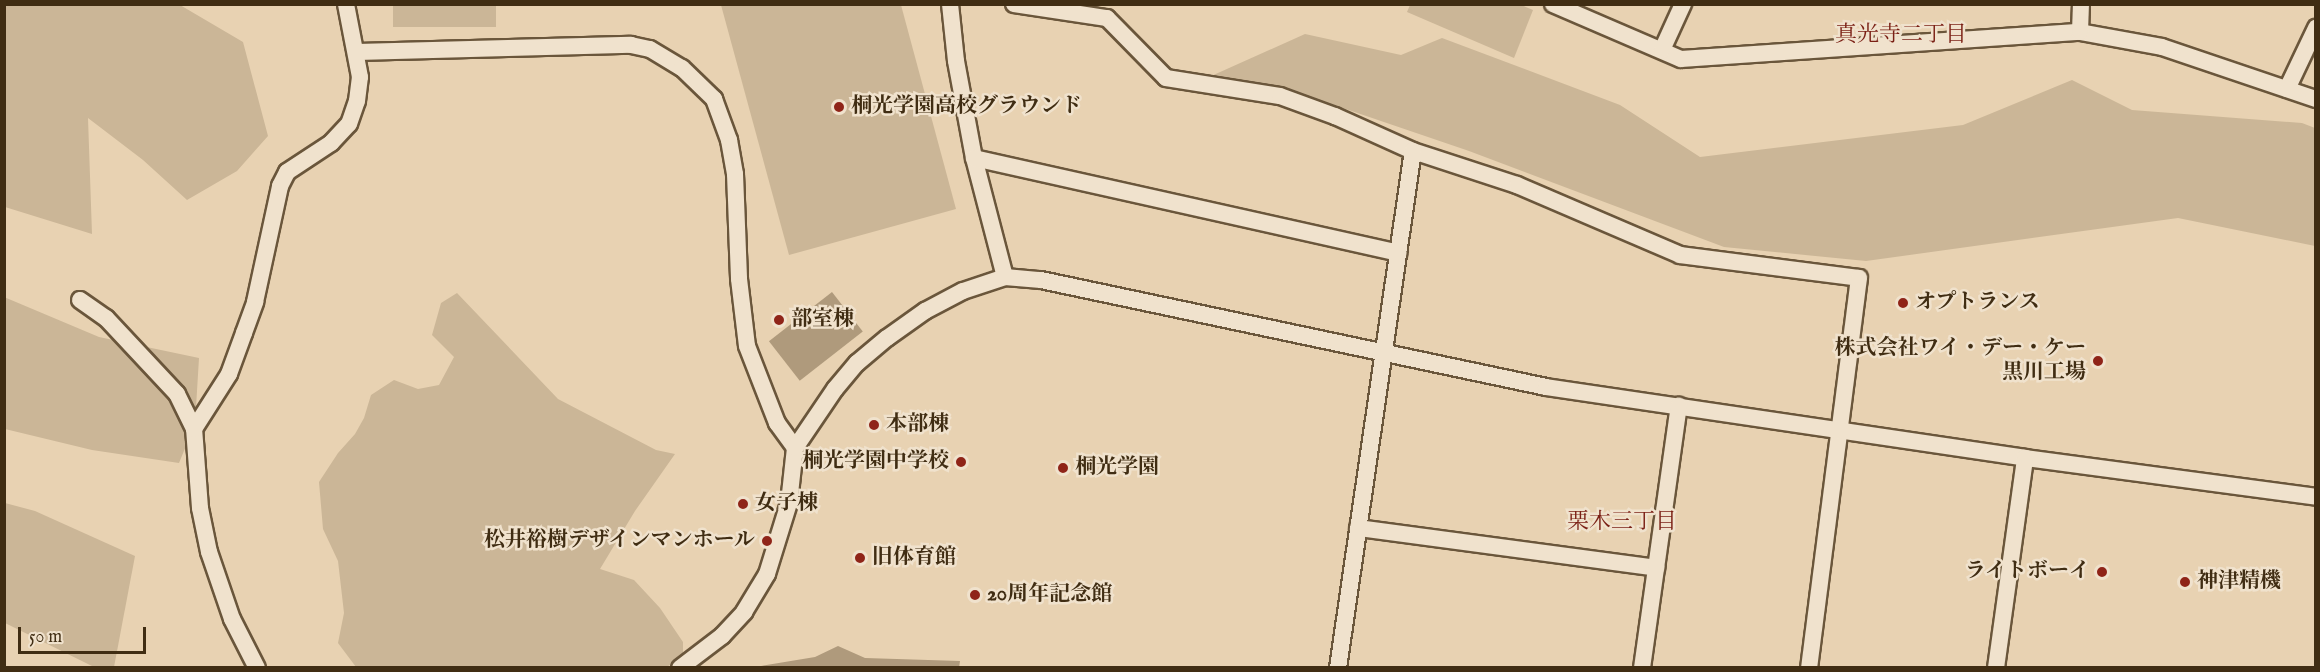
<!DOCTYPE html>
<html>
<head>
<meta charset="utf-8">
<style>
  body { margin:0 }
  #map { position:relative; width:2320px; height:672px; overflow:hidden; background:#e8d2b2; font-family:"IM FELL English","Noto Serif JP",serif }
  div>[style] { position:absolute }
  .green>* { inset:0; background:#cbb697; transform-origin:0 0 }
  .water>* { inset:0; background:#af9a7c; transform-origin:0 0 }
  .roads { filter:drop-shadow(2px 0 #6a563b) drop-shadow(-2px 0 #6a563b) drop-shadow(0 2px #6a563b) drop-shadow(0 -2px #6a563b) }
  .minor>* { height:16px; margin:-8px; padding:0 8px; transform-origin:8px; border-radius:8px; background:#f0e2cd }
  .dots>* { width:16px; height:16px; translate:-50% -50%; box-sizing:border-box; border:3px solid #f0e2cd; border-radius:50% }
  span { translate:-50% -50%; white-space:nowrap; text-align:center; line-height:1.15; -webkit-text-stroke:5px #f0e2cd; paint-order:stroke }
  .poi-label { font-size:21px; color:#402d13; font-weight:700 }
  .left { translate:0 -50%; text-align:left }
  .right { translate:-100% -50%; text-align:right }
  .neighbourhood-label { font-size:22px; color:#7a1f14 }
  .frame { position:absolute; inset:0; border:6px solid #402d13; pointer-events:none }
  .scale { position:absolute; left:18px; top:627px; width:128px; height:27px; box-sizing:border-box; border:3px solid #402d13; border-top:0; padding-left:8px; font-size:18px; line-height:21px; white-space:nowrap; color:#402d13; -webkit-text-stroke:4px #f0e2cd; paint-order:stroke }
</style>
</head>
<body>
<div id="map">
  <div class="green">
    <div style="clip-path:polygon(4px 5px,180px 5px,243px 42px,268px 136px,237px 171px,187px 200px,143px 160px,88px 118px,92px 234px,5px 207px)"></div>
    <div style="left:393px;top:5px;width:103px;height:22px"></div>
    <div style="clip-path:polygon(721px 5px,901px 5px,956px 209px,789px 255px)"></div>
    <div style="clip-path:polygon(1410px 5px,1519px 4px,1533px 10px,1514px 58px,1407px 12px)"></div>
    <div style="clip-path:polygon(1305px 34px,1401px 55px,1442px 38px,1620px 105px,1700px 157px,1963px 125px,2072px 80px,2132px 110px,2302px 123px,2315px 128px,2315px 246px,2178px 218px,1866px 261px,1724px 247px,1469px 151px,1287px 89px,1209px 77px)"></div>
    <div style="clip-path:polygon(457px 293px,558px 399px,656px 450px,675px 454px,635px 511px,600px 569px,634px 580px,660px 608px,683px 642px,683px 657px,665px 668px,356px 667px,338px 643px,344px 613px,338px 561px,323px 529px,319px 482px,338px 453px,355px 434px,364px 418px,371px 395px,394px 380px,418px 389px,439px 385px,454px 357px,432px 335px,441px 303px)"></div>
    <div style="clip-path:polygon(4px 297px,99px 337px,199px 358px,195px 424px,179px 463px,92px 450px,5px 429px)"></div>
    <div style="clip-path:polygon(5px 503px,35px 511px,135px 556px,114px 667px,94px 667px,5px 623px)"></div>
  </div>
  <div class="water">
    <div style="left:832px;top:292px;width:50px;height:80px;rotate:52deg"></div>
    <div style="clip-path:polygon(838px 646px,865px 658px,960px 661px,959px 668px,755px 667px,815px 657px)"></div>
  </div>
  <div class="roads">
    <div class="minor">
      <div style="left:950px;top:4px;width:57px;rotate:84deg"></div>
      <div style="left:956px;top:61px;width:99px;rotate:79.5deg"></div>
      <div style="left:974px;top:158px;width:123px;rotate:75.4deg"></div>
      <div style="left:1014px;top:4px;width:94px;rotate:8.6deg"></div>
      <div style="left:1107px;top:18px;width:84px;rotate:45.5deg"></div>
      <div style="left:1166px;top:78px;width:115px;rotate:9deg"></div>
      <div style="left:1280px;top:96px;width:59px;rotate:20deg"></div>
      <div style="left:1335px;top:116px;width:85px;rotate:24.2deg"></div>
      <div style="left:1413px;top:151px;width:109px;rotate:18.1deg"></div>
      <div style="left:1517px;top:185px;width:177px;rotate:23.2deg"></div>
      <div style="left:1680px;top:255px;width:180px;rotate:7.3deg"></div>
      <div style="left:1859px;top:278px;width:393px;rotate:97.3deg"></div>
      <div style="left:1553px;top:4px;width:139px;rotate:23.3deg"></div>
      <div style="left:1681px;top:59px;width:400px;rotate:-3.9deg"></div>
      <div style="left:2080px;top:32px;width:83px;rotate:10.4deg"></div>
      <div style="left:2162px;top:47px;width:163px;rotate:18.7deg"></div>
      <div style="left:2080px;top:32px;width:28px;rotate:-88deg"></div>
      <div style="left:1662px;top:50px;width:51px;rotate:-65.5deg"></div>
      <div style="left:357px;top:52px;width:274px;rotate:-1.5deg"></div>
      <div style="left:631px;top:45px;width:19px;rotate:12deg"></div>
      <div style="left:650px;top:49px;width:37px;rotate:31deg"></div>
      <div style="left:682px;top:68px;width:45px;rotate:44.1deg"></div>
      <div style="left:714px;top:99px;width:44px;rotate:69.9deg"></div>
      <div style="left:729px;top:140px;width:35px;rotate:80deg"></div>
      <div style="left:735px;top:174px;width:105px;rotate:87.8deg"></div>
      <div style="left:739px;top:279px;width:67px;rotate:83.2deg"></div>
      <div style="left:747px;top:346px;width:83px;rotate:68.7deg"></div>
      <div style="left:777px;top:423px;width:31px;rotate:54deg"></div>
      <div style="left:2287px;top:89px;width:68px;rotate:-64.6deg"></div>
      <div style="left:974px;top:158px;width:435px;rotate:12.6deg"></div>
      <div style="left:80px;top:300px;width:32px;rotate:35deg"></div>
      <div style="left:106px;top:318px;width:104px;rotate:46.9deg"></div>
      <div style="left:177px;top:394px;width:39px;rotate:64deg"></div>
      <div style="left:1358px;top:528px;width:301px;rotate:7.6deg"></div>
      <div style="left:257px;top:668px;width:55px;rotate:-117deg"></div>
      <div style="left:232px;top:619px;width:71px;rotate:-108.9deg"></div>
      <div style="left:209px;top:552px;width:45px;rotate:-101.6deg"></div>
      <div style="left:200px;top:508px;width:79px;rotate:-94.3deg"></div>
      <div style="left:194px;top:429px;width:65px;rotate:-57.5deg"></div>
      <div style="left:229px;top:374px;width:44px;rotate:-69.9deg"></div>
      <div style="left:244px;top:333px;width:33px;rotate:-70deg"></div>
      <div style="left:255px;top:302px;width:119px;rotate:-77.8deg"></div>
      <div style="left:280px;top:186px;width:16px;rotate:-63deg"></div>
      <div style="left:287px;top:172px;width:53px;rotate:-33.4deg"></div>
      <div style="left:331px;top:143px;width:26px;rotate:-47deg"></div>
      <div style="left:349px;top:124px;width:24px;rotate:-71deg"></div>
      <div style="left:357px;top:101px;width:24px;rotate:-83deg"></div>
      <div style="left:360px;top:77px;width:74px;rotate:-100.9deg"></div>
      <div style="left:680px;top:668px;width:53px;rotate:-37.3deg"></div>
      <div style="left:722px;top:636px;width:33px;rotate:-47deg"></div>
      <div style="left:744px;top:612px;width:44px;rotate:-58.8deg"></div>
      <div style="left:767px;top:574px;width:74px;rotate:-72.8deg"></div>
      <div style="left:789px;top:503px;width:55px;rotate:-83.8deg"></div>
      <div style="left:795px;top:448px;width:71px;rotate:-55.9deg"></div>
      <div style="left:835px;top:389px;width:34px;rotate:-50deg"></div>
      <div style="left:857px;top:363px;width:39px;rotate:-40deg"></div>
      <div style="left:887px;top:338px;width:47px;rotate:-35.4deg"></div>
      <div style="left:925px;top:311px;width:43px;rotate:-27.8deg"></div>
      <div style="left:963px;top:291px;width:44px;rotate:-18.4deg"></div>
      <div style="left:1005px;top:277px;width:36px;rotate:5deg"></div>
      <div style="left:1041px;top:280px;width:516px;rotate:11.96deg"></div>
      <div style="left:1546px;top:387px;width:484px;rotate:8.4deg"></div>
      <div style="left:2025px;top:458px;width:294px;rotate:7.6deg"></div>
      <div style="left:1338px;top:668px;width:522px;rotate:-81.75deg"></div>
      <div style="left:1642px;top:668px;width:265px;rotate:-82deg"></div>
      <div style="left:1996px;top:668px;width:212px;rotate:-82.1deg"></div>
    </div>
  </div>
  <div class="dots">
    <div style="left:839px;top:107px;background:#8f2418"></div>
    <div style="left:1903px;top:303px;background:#8f2418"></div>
    <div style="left:779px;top:320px;background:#8f2418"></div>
    <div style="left:2098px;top:361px;background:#8f2418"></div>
    <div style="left:874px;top:425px;background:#8f2418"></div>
    <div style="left:961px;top:462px;background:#8f2418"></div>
    <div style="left:1063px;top:468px;background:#8f2418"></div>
    <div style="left:743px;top:504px;background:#8f2418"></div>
    <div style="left:767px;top:541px;background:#8f2418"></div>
    <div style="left:860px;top:558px;background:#8f2418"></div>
    <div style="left:2102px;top:572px;background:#8f2418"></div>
    <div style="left:2185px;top:582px;background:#8f2418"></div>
    <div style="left:975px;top:595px;background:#8f2418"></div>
  </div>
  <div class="poi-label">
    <span class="left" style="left:851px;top:107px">桐光学園高校グラウンド</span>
    <span class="left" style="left:1915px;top:303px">オプトランス</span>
    <span class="left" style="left:791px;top:320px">部室棟</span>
    <span class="right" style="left:2086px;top:361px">株式会社ワイ・デー・ケー<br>黒川工場</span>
    <span class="left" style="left:886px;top:425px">本部棟</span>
    <span class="right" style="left:949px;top:462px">桐光学園中学校</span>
    <span class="left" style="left:1075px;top:468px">桐光学園</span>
    <span class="left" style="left:755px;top:504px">女子棟</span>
    <span class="right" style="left:755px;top:541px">松井裕樹デザインマンホール</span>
    <span class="left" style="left:872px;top:558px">旧体育館</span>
    <span class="right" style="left:2090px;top:572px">ライトボーイ</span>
    <span class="left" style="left:2197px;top:582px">神津精機</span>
    <span class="left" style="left:987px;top:595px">20周年記念館</span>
  </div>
  <div class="neighbourhood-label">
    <span style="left:1901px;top:36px">真光寺二丁目</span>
    <span style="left:1622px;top:523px">栗木三丁目</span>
  </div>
  <div class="frame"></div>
  <div class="scale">50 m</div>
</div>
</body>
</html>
